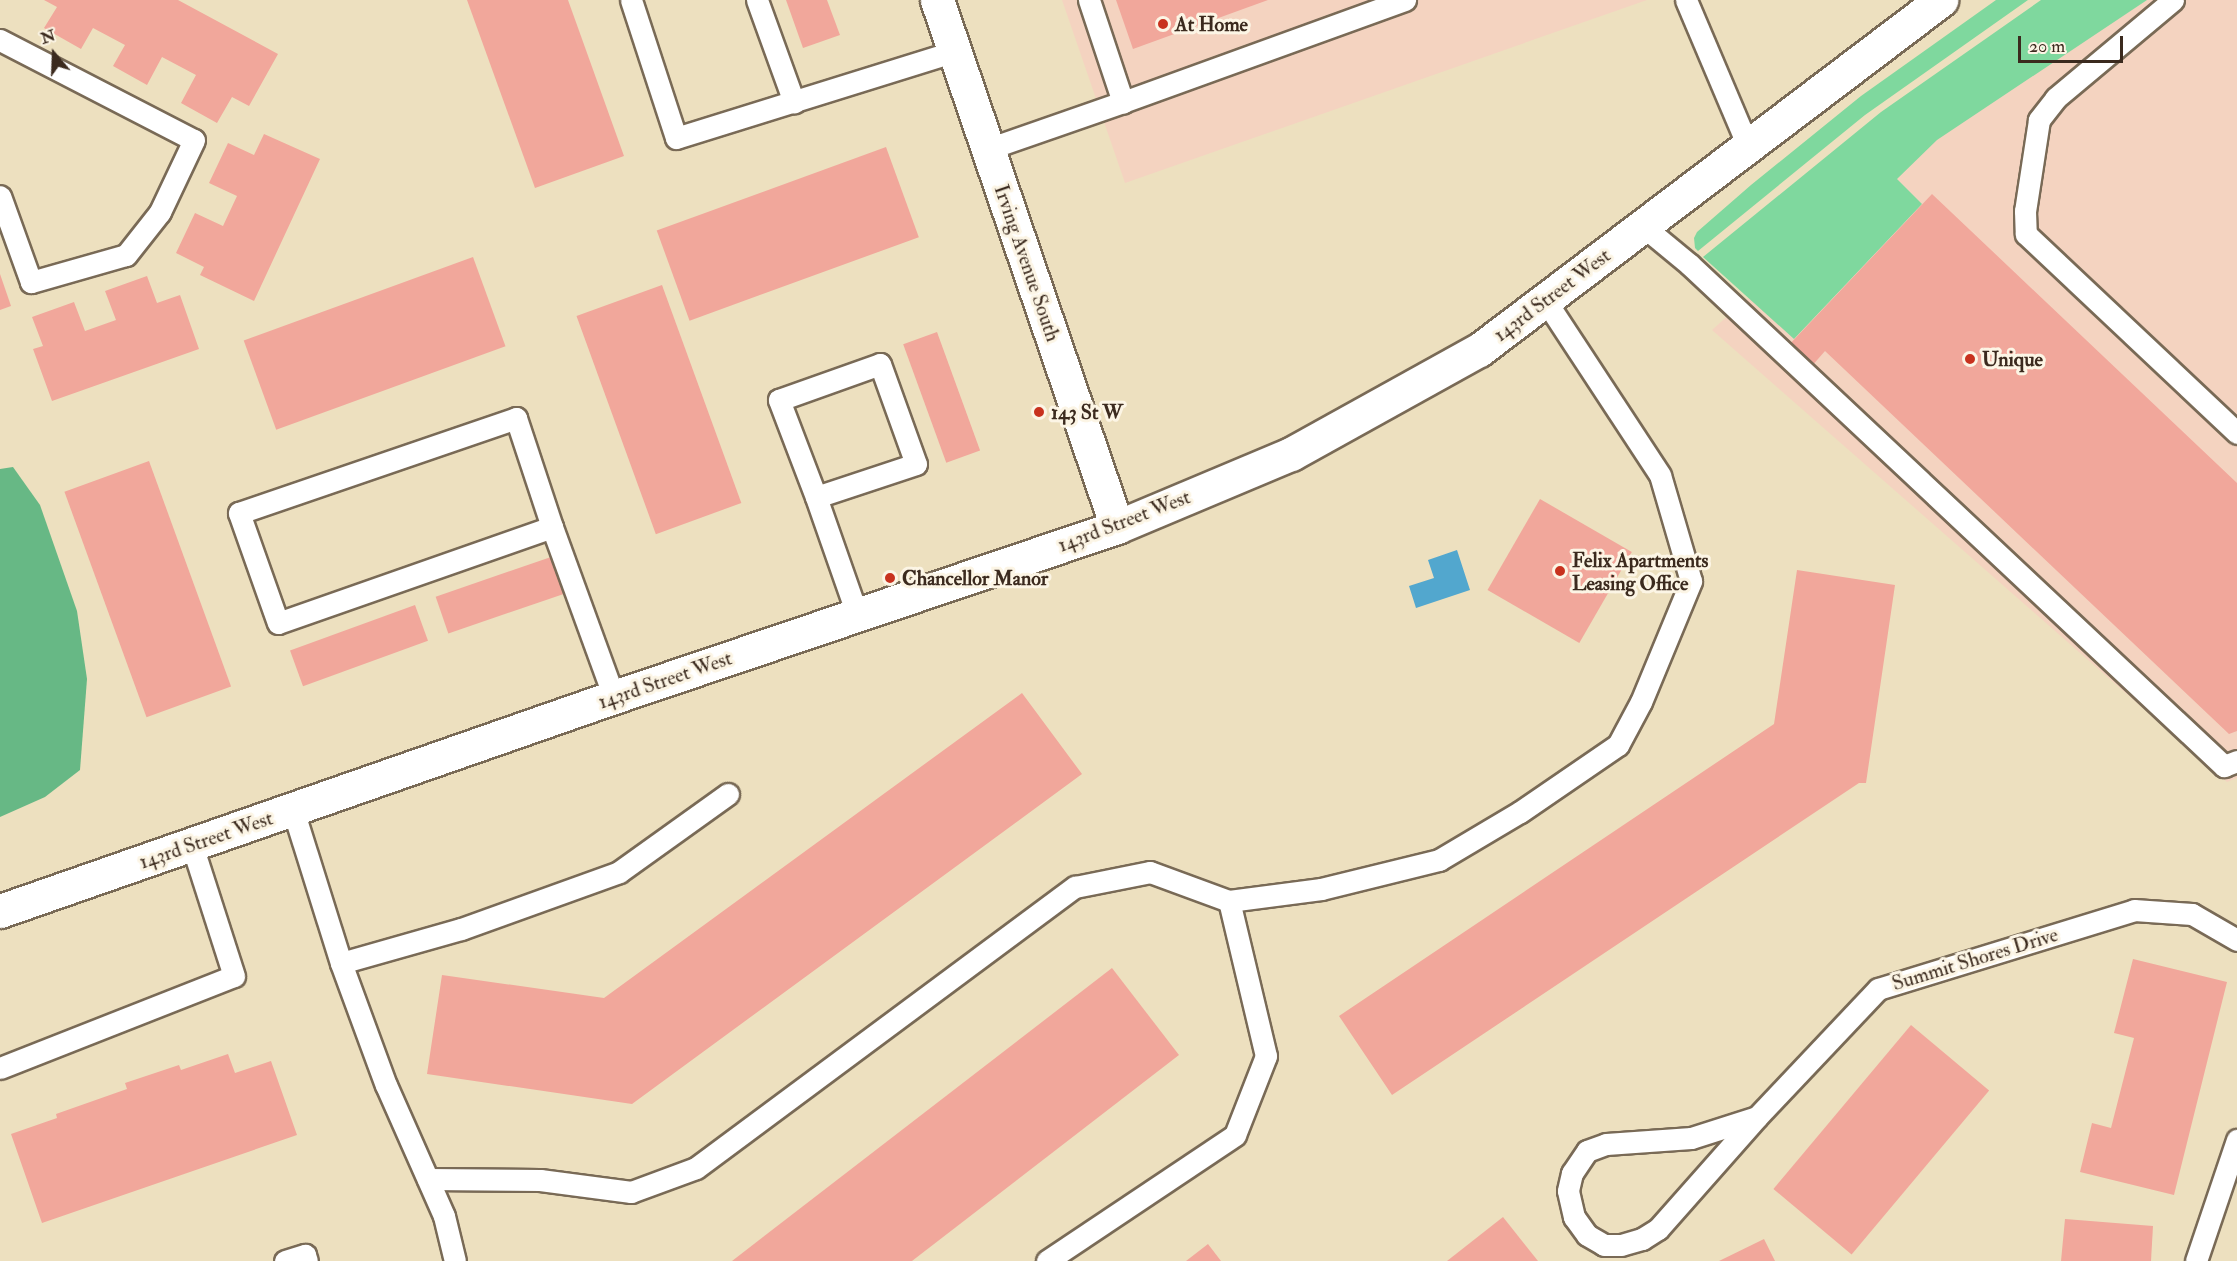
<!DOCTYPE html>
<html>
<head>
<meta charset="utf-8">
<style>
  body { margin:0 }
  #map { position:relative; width:2237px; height:1261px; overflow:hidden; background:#ede0bf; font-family:"IM FELL Double Pica",serif }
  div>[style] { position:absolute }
  .built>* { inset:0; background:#f4d3c0 }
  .green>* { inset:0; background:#7fd89e }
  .forest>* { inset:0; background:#67b885 }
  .water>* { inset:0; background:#52a7ce }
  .building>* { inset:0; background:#f1a79b; transform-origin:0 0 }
  .roads { filter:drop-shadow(2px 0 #796a56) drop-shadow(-2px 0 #796a56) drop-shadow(0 2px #796a56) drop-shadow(0 -2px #796a56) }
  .lane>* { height:21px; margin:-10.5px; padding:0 10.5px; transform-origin:10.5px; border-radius:10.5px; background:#fff }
  .secondary>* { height:33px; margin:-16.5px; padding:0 16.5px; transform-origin:16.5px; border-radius:16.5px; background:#fff }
  .dots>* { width:16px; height:16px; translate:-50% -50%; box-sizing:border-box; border:3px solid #fcf5e5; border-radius:50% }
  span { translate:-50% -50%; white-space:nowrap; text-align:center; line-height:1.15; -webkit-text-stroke:6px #fcf5e5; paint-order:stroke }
  .poi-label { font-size:20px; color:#3b2a1e; font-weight:700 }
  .left { translate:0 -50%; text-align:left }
  .street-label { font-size:20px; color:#3b2a1e }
  .north { position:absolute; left:24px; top:24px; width:60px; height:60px; -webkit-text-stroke:4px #fcf5e5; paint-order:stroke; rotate:341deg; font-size:16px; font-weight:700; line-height:24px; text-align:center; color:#3b2a1e }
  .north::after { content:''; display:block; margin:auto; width:21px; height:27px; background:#3b2a1e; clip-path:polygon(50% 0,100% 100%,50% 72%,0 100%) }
  .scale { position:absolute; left:2018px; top:36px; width:105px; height:27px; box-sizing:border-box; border:3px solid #3b2a1e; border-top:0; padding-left:8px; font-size:18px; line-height:21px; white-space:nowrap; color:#3b2a1e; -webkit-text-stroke:4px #fcf5e5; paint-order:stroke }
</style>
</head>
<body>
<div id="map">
  <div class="built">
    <div style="clip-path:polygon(1062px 0,1647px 0,1125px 183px)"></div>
    <div style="clip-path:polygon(2134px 0,2237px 0,2237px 778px,2227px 782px,1712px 330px,1925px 139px)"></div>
  </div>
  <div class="green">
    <div style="clip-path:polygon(1996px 0,2028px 0,1865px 115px,1698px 251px,1695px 248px,1694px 238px,1697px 232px,1751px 185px,1861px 96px)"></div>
    <div style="clip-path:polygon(2041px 0,2147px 0,1937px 140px,1897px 179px,1922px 204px,1794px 339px,1703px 257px,1881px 112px)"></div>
  </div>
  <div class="forest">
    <div style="clip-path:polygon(13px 467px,40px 505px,77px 611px,87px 679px,80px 770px,45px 797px,0 817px,0 469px)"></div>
  </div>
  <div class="water">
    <div style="clip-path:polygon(1457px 550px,1470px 590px,1416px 608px,1409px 586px,1434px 578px,1428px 560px)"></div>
  </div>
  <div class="building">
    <div style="clip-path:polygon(44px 0,178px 0,278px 54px,249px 106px,232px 97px,217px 123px,181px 103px,196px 75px,162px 57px,147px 85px,113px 66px,125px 45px,93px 28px,81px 49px,44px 28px,57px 7px)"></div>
    <div style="clip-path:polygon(467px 0,568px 0,624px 156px,535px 188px)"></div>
    <div style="clip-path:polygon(786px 0,827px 0,840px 35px,803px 48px)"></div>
    <div style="clip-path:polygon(1116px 0,1268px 0,1133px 49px)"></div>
    <div style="clip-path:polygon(264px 134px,320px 159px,254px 301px,200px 275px,204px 267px,176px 253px,195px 213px,223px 226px,237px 196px,209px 183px,228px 143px,254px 155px)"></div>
    <div style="left:886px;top:147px;width:96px;height:244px;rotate:70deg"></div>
    <div style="clip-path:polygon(1932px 194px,2237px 483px,2237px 731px,2229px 734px,1825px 351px,1811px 367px,1788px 346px)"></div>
    <div style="left:473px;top:257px;width:95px;height:244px;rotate:70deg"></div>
    <div style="clip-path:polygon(0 274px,11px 306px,0 310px)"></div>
    <div style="clip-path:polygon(147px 276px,157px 303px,180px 295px,199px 349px,52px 401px,33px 349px,43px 346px,32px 317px,74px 302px,85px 331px,116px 320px,105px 291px)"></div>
    <div style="left:662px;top:285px;width:232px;height:91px;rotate:70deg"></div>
    <div style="left:937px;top:332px;width:126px;height:36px;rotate:70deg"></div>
    <div style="left:149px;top:461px;width:240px;height:90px;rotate:70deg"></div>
    <div style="left:1540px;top:499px;width:106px;height:105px;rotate:30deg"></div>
    <div style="left:551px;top:557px;width:39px;height:122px;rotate:71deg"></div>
    <div style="clip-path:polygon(1797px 570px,1895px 585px,1866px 783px,1859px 783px,1392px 1095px,1339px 1016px,1774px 724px)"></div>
    <div style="left:415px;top:605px;width:38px;height:133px;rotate:70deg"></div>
    <div style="clip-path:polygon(1022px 693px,1082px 774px,632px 1104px,427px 1074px,442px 975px,604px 998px)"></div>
    <div style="clip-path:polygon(2133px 959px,2227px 982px,2174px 1195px,2080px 1172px,2092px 1123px,2111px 1128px,2134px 1038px,2114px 1033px)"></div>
    <div style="clip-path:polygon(1112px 968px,1179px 1055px,912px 1261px,732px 1261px)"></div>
    <div style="left:1911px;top:1025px;width:102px;height:214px;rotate:40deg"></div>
    <div style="clip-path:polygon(228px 1054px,235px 1073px,271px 1061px,297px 1135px,42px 1223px,11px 1134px,57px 1118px,56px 1114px,127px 1089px,125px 1083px,179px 1065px,181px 1070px)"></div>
    <div style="clip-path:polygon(1503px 1217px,1538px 1261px,1447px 1261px)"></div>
    <div style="clip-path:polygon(2065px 1219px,2153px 1226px,2151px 1261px,2061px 1261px)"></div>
    <div style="clip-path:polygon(1764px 1239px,1775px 1261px,1719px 1261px)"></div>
    <div style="clip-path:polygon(1208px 1244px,1221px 1261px,1186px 1261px)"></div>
  </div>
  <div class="roads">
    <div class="lane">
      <div style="left:631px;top:0;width:145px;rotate:71.9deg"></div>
      <div style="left:676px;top:138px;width:292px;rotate:-17.3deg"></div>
      <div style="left:757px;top:0;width:109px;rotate:70.1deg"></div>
      <div style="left:1089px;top:0;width:108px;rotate:71.6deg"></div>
      <div style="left:1123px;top:102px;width:300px;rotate:-19.9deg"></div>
      <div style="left:1686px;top:0;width:159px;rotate:67deg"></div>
      <div style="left:2173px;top:0;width:153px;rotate:140.1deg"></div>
      <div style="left:2056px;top:98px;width:28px;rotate:128deg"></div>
      <div style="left:2039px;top:120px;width:92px;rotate:98.7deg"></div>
      <div style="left:2025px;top:211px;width:23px;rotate:88deg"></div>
      <div style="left:2026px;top:234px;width:290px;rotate:43.3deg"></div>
      <div style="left:0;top:40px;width:218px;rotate:27.3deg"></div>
      <div style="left:194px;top:140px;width:80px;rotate:115.3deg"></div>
      <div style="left:160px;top:212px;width:55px;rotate:128.3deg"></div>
      <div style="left:126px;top:255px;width:99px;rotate:164.1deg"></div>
      <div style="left:31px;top:282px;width:91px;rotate:-109.8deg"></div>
      <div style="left:988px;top:149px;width:143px;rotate:-19.2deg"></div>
      <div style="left:1643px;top:226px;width:60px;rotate:39.6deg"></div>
      <div style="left:1689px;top:264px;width:734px;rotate:43.18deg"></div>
      <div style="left:2224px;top:766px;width:14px;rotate:-21deg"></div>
      <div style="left:816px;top:497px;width:104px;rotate:-110.9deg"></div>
      <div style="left:779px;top:400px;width:107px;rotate:-19.6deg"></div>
      <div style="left:880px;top:364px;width:106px;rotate:70.2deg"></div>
      <div style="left:916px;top:464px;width:105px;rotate:161.7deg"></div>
      <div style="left:816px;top:497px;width:124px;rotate:70.7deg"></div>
      <div style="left:552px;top:527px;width:290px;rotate:160.7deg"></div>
      <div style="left:278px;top:623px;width:117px;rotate:-109.5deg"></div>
      <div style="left:239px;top:513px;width:293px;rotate:-18.9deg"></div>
      <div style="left:516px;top:418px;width:115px;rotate:71.7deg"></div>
      <div style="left:552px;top:527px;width:181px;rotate:70deg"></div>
      <div style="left:293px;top:810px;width:160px;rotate:72.6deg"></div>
      <div style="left:341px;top:963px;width:130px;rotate:69.8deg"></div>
      <div style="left:386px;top:1085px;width:143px;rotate:66.1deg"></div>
      <div style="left:444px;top:1216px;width:46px;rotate:76.3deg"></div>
      <div style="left:341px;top:963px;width:125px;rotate:-15.8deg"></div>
      <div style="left:461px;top:929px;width:168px;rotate:-19.8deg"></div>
      <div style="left:619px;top:872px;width:134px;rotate:-35.6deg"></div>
      <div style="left:0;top:1068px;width:251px;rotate:-21.5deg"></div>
      <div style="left:234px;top:976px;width:138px;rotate:-107.8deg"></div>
      <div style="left:1757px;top:1117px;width:69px;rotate:162.3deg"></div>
      <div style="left:1691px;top:1138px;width:85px;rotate:176deg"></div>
      <div style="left:1606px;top:1144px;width:20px;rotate:160deg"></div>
      <div style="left:1587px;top:1151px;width:27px;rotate:124deg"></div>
      <div style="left:1572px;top:1173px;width:18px;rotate:103deg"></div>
      <div style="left:1568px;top:1191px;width:27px;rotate:77deg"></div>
      <div style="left:1574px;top:1217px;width:22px;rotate:54deg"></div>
      <div style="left:1587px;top:1235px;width:20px;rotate:30deg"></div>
      <div style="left:1604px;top:1245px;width:17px"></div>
      <div style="left:1621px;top:1245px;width:22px;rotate:-16deg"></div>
      <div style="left:1642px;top:1239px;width:19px;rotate:-32deg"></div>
      <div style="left:1658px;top:1229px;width:149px;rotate:-48.5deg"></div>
      <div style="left:1757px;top:1117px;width:176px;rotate:-46.6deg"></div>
      <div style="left:1878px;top:989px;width:268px;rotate:-17.1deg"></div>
      <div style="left:2134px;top:910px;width:58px;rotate:3.9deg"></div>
      <div style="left:2192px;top:914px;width:52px;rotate:30deg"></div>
      <div style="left:428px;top:1179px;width:112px;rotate:0.5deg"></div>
      <div style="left:540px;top:1180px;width:92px;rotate:7.5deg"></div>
      <div style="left:631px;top:1192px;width:69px;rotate:-20.3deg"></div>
      <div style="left:696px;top:1168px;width:472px;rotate:-36.6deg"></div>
      <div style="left:1075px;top:887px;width:76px;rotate:-11.3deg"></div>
      <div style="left:1150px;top:872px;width:84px;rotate:20.2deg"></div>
      <div style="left:285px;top:1261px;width:21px;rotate:-17deg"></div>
      <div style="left:305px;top:1255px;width:6px;rotate:72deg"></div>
      <div style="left:1047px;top:1261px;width:226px;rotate:-33.8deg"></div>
      <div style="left:1235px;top:1135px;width:85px;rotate:-68.6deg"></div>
      <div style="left:1266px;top:1056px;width:159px;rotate:-103.4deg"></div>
      <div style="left:1229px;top:901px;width:93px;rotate:-7.4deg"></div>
      <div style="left:1321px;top:889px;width:122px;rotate:-13.8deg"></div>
      <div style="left:1439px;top:860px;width:94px;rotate:-30.7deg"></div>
      <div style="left:1520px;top:812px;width:119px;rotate:-34.4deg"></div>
      <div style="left:1618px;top:745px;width:49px;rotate:-61.9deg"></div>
      <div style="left:1641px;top:702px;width:131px;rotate:-67.5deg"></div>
      <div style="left:1691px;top:581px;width:110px;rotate:-106.3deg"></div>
      <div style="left:1660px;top:475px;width:209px;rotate:-123.3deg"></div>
      <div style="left:2196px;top:1261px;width:128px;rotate:-71.3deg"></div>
    </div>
    <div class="secondary">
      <div style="left:937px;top:0;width:557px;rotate:71.14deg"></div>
      <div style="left:0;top:911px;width:650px;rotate:-19.22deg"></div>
      <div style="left:614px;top:697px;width:531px;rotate:-18.67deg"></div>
      <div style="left:1117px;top:527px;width:189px;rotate:-22.8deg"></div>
      <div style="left:1291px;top:454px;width:215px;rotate:-29deg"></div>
      <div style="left:1479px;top:350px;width:580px;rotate:-37.15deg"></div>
    </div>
  </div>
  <div class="dots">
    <div style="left:1163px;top:24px;background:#c8321e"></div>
    <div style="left:1970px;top:359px;background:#c8321e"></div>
    <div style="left:1039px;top:412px;background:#c8321e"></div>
    <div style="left:1560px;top:571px;background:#c8321e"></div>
    <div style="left:890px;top:578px;background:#c8321e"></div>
  </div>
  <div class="poi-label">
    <span class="left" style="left:1175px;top:24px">At Home</span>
    <span class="left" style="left:1982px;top:359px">Unique</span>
    <span class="left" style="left:1051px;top:412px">143 St W</span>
    <span class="left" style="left:1572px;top:572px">Felix Apartments<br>Leasing Office</span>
    <span class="left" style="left:902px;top:578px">Chancellor Manor</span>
  </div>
  <div class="street-label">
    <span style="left:1027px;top:263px;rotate:71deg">Irving Avenue South</span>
    <span style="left:1552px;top:295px;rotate:-37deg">143rd Street West</span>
    <span style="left:1124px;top:521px;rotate:-21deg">143rd Street West</span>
    <span style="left:665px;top:680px;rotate:-19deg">143rd Street West</span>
    <span style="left:206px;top:840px;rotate:-19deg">143rd Street West</span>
    <span style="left:1975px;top:959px;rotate:-17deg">Summit Shores Drive</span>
  </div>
  <div class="north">N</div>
  <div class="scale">20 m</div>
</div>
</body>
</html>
